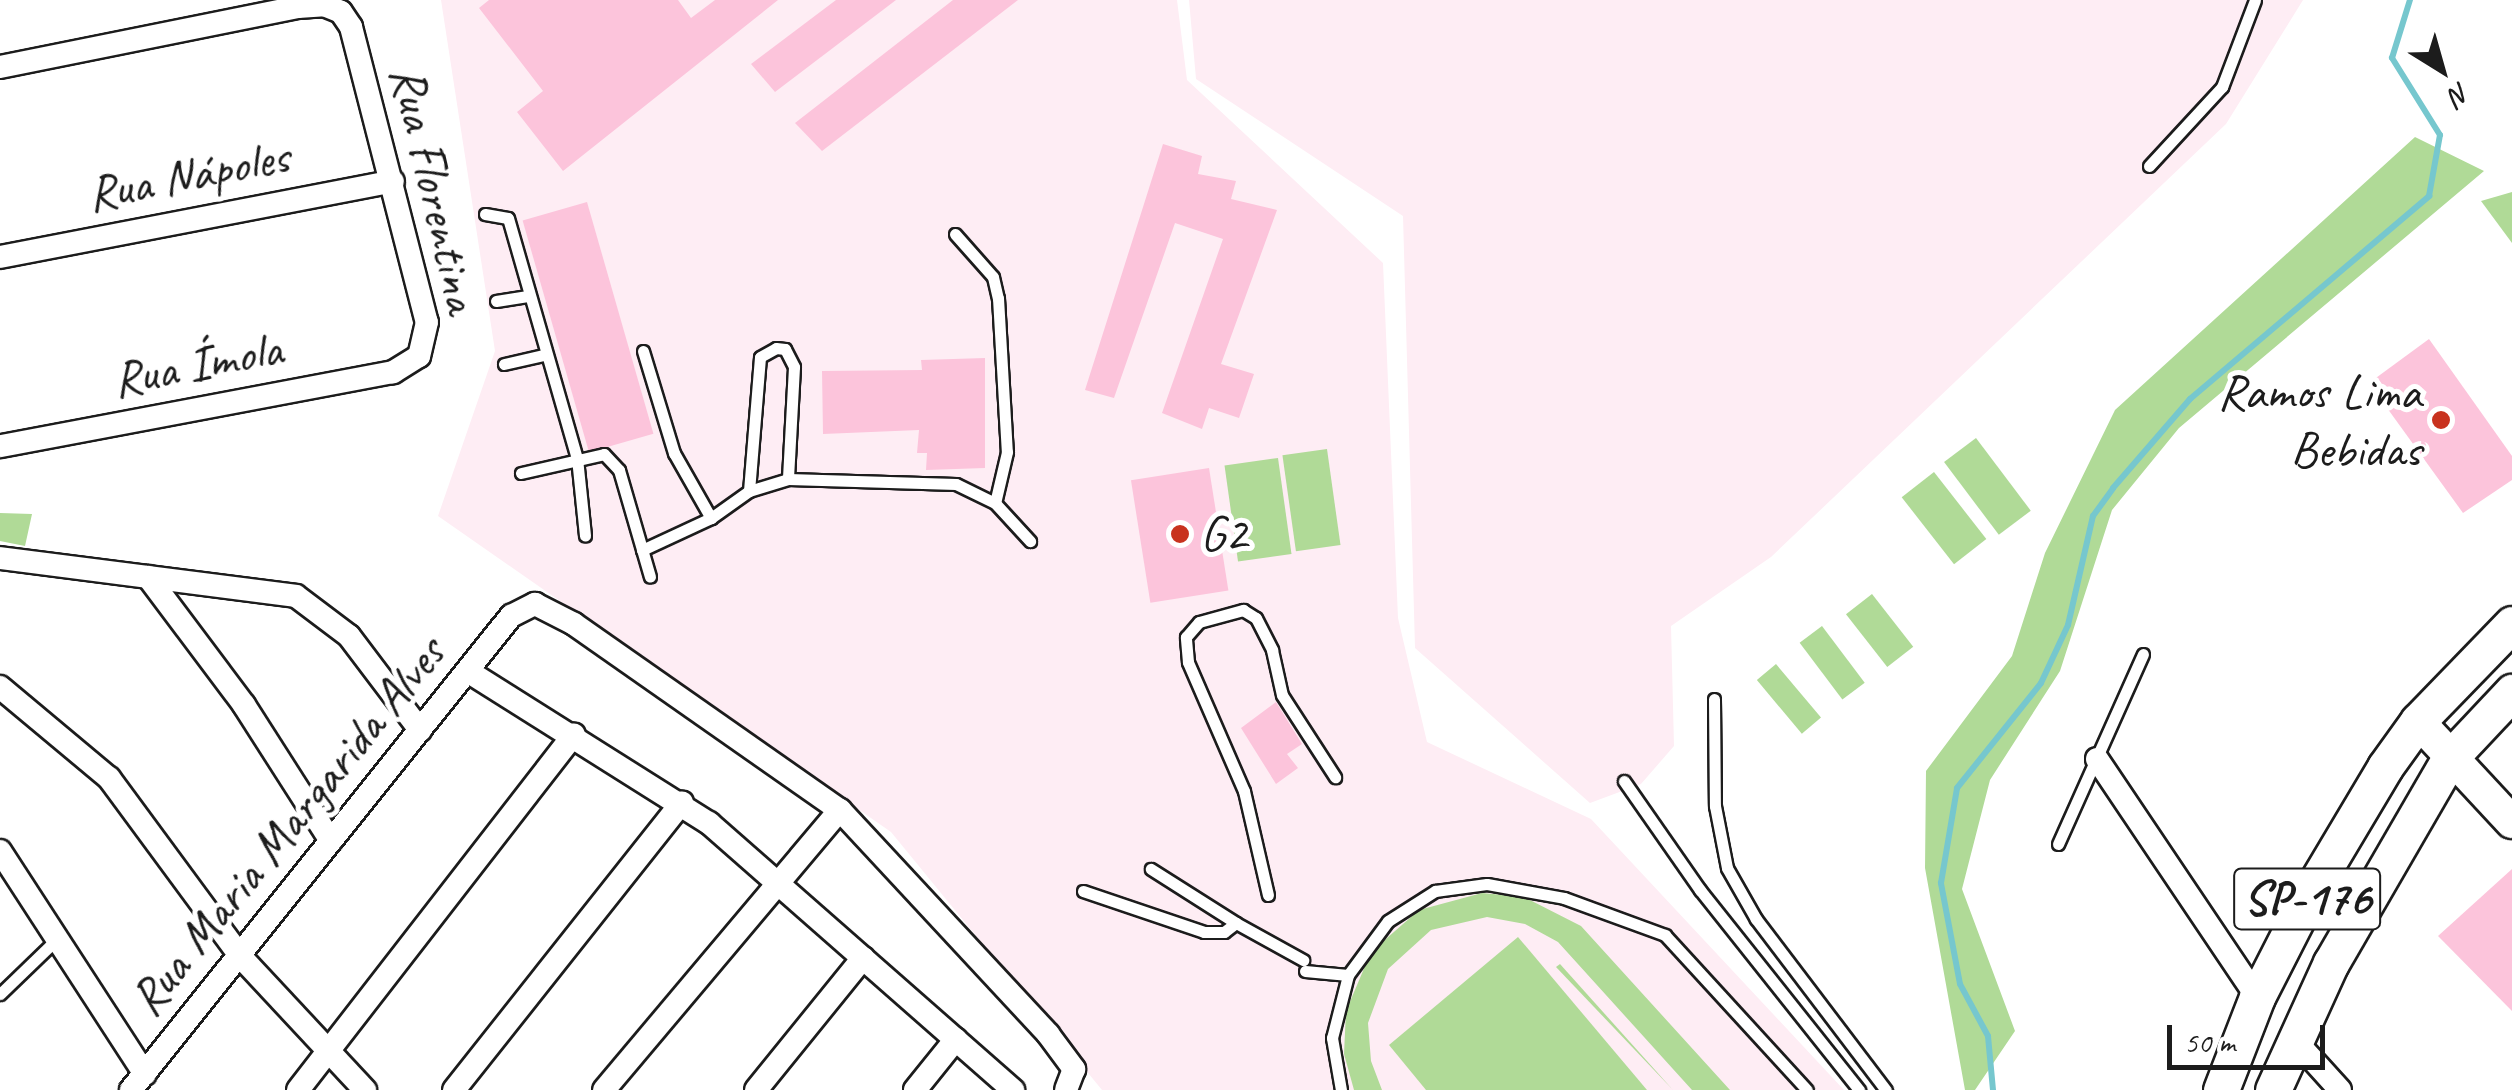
<!DOCTYPE html>
<html>
<head>
<meta charset="utf-8">
<style>
  body { margin:0 }
  #map { position:relative; width:2512px; height:1090px; overflow:hidden; background:#fff; font-family:Caveat,sans-serif }
  div>[style] { position:absolute }
  .built>* { inset:0; background:#feedf4 }
  .green>* { inset:0; background:#b0da97; transform-origin:0 0 }
  .stream>* { height:6px; margin:-3px; padding:0 3px; transform-origin:3px; border-radius:3px; background:#76c7ce }
  .building>* { inset:0; background:#fcc4db; transform-origin:0 0 }
  .roads { filter:drop-shadow(2px 0 #1c1c1c) drop-shadow(-2px 0 #1c1c1c) drop-shadow(0 2px #1c1c1c) drop-shadow(0 -2px #1c1c1c) }
  .lane>* { height:11px; margin:-5.5px; padding:0 5.5px; transform-origin:5.5px; border-radius:5.5px; background:#fff }
  .street>* { height:22px; margin:-11px; padding:0 11px; transform-origin:11px; border-radius:11px; background:#fff }
  .secondary>* { height:32px; margin:-16px; padding:0 16px; transform-origin:16px; border-radius:16px; background:#fff }
  .primary>* { height:35px; margin:-17.5px; padding:0 17.5px; transform-origin:17.5px; border-radius:17.5px; background:#fff }
  .dots>* { width:28px; height:28px; translate:-50% -50%; box-sizing:border-box; border:5px solid #fff; border-radius:50% }
  span { translate:-50% -50%; white-space:nowrap; text-align:center; line-height:1.15; -webkit-text-stroke:10px #fff; paint-order:stroke }
  .shield-label span { padding:2px 8px; background:#fff; border:2px solid; border-radius:8px; -webkit-text-stroke-width:0 }
  .shield-label { font-size:48px; color:#1c1c1c; font-weight:700 }
  .street-label { font-size:50px; color:#1c1c1c }
  .poi-label { font-size:50px; color:#1c1c1c }
  .right { translate:-100% -50%; text-align:right }
  .left { translate:0 -50%; text-align:left }
  .north { position:absolute; left:2392px; top:20px; width:100px; height:100px; -webkit-text-stroke:8px #fff; paint-order:stroke; rotate:143deg; font-size:28px; font-weight:700; line-height:40px; text-align:center; color:#1c1c1c }
  .north::after { content:''; display:block; margin:auto; width:35px; height:45px; background:#1c1c1c; clip-path:polygon(50% 0,100% 100%,50% 72%,0 100%) }
  .scale { position:absolute; left:2167px; top:1025px; width:158px; height:45px; box-sizing:border-box; border:5px solid #1c1c1c; border-top:0; padding-left:12px; font-size:30px; line-height:35px; white-space:nowrap; color:#1c1c1c; -webkit-text-stroke:8px #fff; paint-order:stroke }
</style>
</head>
<body>
<div id="map">
  <div class="built">
    <div style="clip-path:polygon(441px 0,1177px 0,1187px 80px,1383px 263px,1398px 618px,1427px 742px,1591px 819px,1844px 1090px,1102px 1090px,891px 832px,438px 516px,495px 351px)"></div>
    <div style="clip-path:polygon(1189px 0,2303px 0,2226px 124px,1771px 557px,1671px 626px,1674px 746px,1641px 784px,1590px 803px,1415px 648px,1403px 216px,1196px 79px)"></div>
  </div>
  <div class="green">
    <div style="clip-path:polygon(2415px 137px,2484px 171px,2179px 428px,2112px 510px,2060px 671px,1990px 780px,1962px 889px,2015px 1031px,1975px 1090px,1965px 1090px,1925px 868px,1926px 771px,2012px 656px,2045px 553px,2115px 410px)"></div>
    <div style="clip-path:polygon(2512px 192px,2512px 243px,2481px 201px)"></div>
    <div style="left:1976px;top:438px;width:91px;height:40px;rotate:53deg"></div>
    <div style="left:1327px;top:449px;width:97px;height:45px;rotate:82deg"></div>
    <div style="left:1278px;top:458px;width:97px;height:54px;rotate:82deg"></div>
    <div style="left:1934px;top:472px;width:85px;height:41px;rotate:52deg"></div>
    <div style="clip-path:polygon(0 513px,32px 514px,25px 546px,0 541px)"></div>
    <div style="left:1872px;top:594px;width:67px;height:33px;rotate:52deg"></div>
    <div style="left:1822px;top:626px;width:71px;height:28px;rotate:53deg"></div>
    <div style="left:1776px;top:664px;width:70px;height:25px;rotate:50deg"></div>
    <div style="clip-path:polygon(1482px 893px,1524px 897px,1581px 926px,1730px 1090px,1692px 1090px,1558px 942px,1525px 924px,1487px 917px,1431px 930px,1388px 969px,1368px 1023px,1371px 1061px,1382px 1090px,1354px 1090px,1344px 1054px,1346px 1011px,1371px 952px,1419px 910px)"></div>
    <div style="clip-path:polygon(1518px 937px,1647px 1090px,1426px 1090px,1389px 1045px)"></div>
    <div style="clip-path:polygon(1560px 964px,1673px 1090px,1556px 967px)"></div>
  </div>
  <div class="stream">
    <div style="left:1993px;top:1090px;width:54px;rotate:-95.3deg"></div>
    <div style="left:1988px;top:1036px;width:59px;rotate:-118.3deg"></div>
    <div style="left:1960px;top:984px;width:103px;rotate:-100.7deg"></div>
    <div style="left:1941px;top:883px;width:96px;rotate:-80.4deg"></div>
    <div style="left:1957px;top:788px;width:134px;rotate:-51.3deg"></div>
    <div style="left:2041px;top:683px;width:64px;rotate:-65deg"></div>
    <div style="left:2068px;top:625px;width:112px;rotate:-77.1deg"></div>
    <div style="left:2093px;top:516px;width:34px;rotate:-54deg"></div>
    <div style="left:2113px;top:488px;width:118px;rotate:-49.1deg"></div>
    <div style="left:2190px;top:399px;width:314px;rotate:-40.3deg"></div>
    <div style="left:2429px;top:196px;width:62px;rotate:-79.8deg"></div>
    <div style="left:2440px;top:135px;width:91px;rotate:-121.9deg"></div>
    <div style="left:2392px;top:58px;width:61px;rotate:-72.8deg"></div>
  </div>
  <div class="building">
    <div style="clip-path:polygon(489px 0,678px 0,691px 18px,715px 0,778px 0,563px 171px,517px 112px,543px 91px,479px 8px)"></div>
    <div style="clip-path:polygon(836px 0,896px 0,775px 92px,751px 64px)"></div>
    <div style="clip-path:polygon(953px 0,1018px 0,822px 151px,795px 123px)"></div>
    <div style="clip-path:polygon(1163px 144px,1202px 156px,1198px 174px,1236px 181px,1231px 199px,1277px 210px,1221px 364px,1254px 374px,1239px 418px,1209px 408px,1202px 429px,1162px 413px,1223px 239px,1175px 223px,1114px 398px,1085px 390px)"></div>
    <div style="left:587px;top:202px;width:241px;height:67px;rotate:74deg"></div>
    <div style="clip-path:polygon(2429px 339px,2512px 456px,2512px 480px,2463px 513px,2369px 383px)"></div>
    <div style="clip-path:polygon(985px 358px,985px 468px,926px 470px,927px 453px,917px 453px,919px 430px,823px 434px,822px 371px,922px 370px,921px 360px)"></div>
    <div style="left:1209px;top:468px;width:124px;height:79px;rotate:81deg"></div>
    <div style="clip-path:polygon(1276px 702px,1302px 744px,1287px 754px,1298px 768px,1276px 784px,1241px 728px)"></div>
    <div style="clip-path:polygon(2512px 869px,2512px 1011px,2438px 936px)"></div>
  </div>
  <div class="roads">
    <div class="lane">
      <div style="left:2149px;top:166px;width:108px;rotate:-47.3deg"></div>
      <div style="left:2222px;top:87px;width:93px;rotate:-69.2deg"></div>
      <div style="left:485px;top:214px;width:23px;rotate:10deg"></div>
      <div style="left:508px;top:218px;width:250px;rotate:74deg"></div>
      <div style="left:577px;top:458px;width:78px;rotate:84.1deg"></div>
      <div style="left:955px;top:234px;width:57px;rotate:48.5deg"></div>
      <div style="left:993px;top:277px;width:22px;rotate:77deg"></div>
      <div style="left:998px;top:298px;width:154px;rotate:86.7deg"></div>
      <div style="left:1007px;top:452px;width:52px;rotate:103.2deg"></div>
      <div style="left:496px;top:301px;width:32px;rotate:-9deg"></div>
      <div style="left:643px;top:351px;width:107px;rotate:73.1deg"></div>
      <div style="left:674px;top:453px;width:75px;rotate:60.4deg"></div>
      <div style="left:504px;top:364px;width:41px;rotate:-12.7deg"></div>
      <div style="left:521px;top:473px;width:85px;rotate:-12.9deg"></div>
      <div style="left:604px;top:454px;width:22px;rotate:47deg"></div>
      <div style="left:619px;top:470px;width:111px;rotate:73.8deg"></div>
      <div style="left:749px;top:491px;width:134px;rotate:-85.3deg"></div>
      <div style="left:760px;top:357px;width:18px;rotate:-29deg"></div>
      <div style="left:776px;top:348px;width:9px;rotate:6deg"></div>
      <div style="left:785px;top:349px;width:20px;rotate:63deg"></div>
      <div style="left:794px;top:367px;width:112px;rotate:93.1deg"></div>
      <div style="left:642px;top:550px;width:76px;rotate:-24.9deg"></div>
      <div style="left:711px;top:518px;width:47px;rotate:-35.4deg"></div>
      <div style="left:749px;top:491px;width:41px;rotate:-17.1deg"></div>
      <div style="left:788px;top:479px;width:168px;rotate:1.7deg"></div>
      <div style="left:956px;top:484px;width:43px;rotate:26deg"></div>
      <div style="left:995px;top:503px;width:52px;rotate:47.4deg"></div>
      <div style="left:1714px;top:699px;width:107px;rotate:89.5deg"></div>
      <div style="left:1715px;top:806px;width:63px;rotate:79deg"></div>
      <div style="left:1727px;top:868px;width:59px;rotate:60.4deg"></div>
      <div style="left:1756px;top:919px;width:215px;rotate:52.8deg"></div>
      <div style="left:1624px;top:781px;width:133px;rotate:55.1deg"></div>
      <div style="left:1700px;top:890px;width:256px;rotate:51.5deg"></div>
      <div style="left:2058px;top:844px;width:208px;rotate:-65.9deg"></div>
      <div style="left:1083px;top:891px;width:128px;rotate:18.7deg"></div>
      <div style="left:1204px;top:932px;width:20px"></div>
      <div style="left:1224px;top:932px;width:15px;rotate:-37deg"></div>
      <div style="left:1236px;top:923px;width:101px;rotate:-147.6deg"></div>
      <div style="left:1268px;top:895px;width:107px;rotate:-103deg"></div>
      <div style="left:1244px;top:791px;width:141px;rotate:-113.5deg"></div>
      <div style="left:1188px;top:662px;width:25px;rotate:-95deg"></div>
      <div style="left:1186px;top:637px;width:20px;rotate:-49deg"></div>
      <div style="left:1199px;top:622px;width:46px;rotate:-15.3deg"></div>
      <div style="left:1243px;top:610px;width:15px;rotate:32deg"></div>
      <div style="left:1256px;top:618px;width:36px;rotate:63deg"></div>
      <div style="left:1272px;top:650px;width:46px;rotate:77.5deg"></div>
      <div style="left:1282px;top:695px;width:98px;rotate:57.1deg"></div>
      <div style="left:1236px;top:923px;width:77px;rotate:28.9deg"></div>
      <div style="left:1305px;top:971px;width:43px;rotate:5.3deg"></div>
      <div style="left:0;top:994px;width:79px;rotate:-44deg"></div>
      <div style="left:1341px;top:1090px;width:53px;rotate:-99.8deg"></div>
      <div style="left:1332px;top:1038px;width:65px;rotate:-75.7deg"></div>
      <div style="left:1348px;top:975px;width:67px;rotate:-53.5deg"></div>
      <div style="left:1388px;top:921px;width:56px;rotate:-32.6deg"></div>
      <div style="left:1435px;top:891px;width:52px;rotate:-7.7deg"></div>
      <div style="left:1487px;top:884px;width:78px;rotate:10.3deg"></div>
      <div style="left:1564px;top:898px;width:108px;rotate:20.1deg"></div>
      <div style="left:1665px;top:935px;width:210px;rotate:47.5deg"></div>
    </div>
    <div class="street">
      <div style="left:0;top:67px;width:304px;rotate:-11.4deg"></div>
      <div style="left:298px;top:7px;width:26px;rotate:-4deg"></div>
      <div style="left:324px;top:5px;width:18px;rotate:22deg"></div>
      <div style="left:341px;top:12px;width:18px;rotate:56deg"></div>
      <div style="left:351px;top:27px;width:305px;rotate:75.6deg"></div>
      <div style="left:427px;top:322px;width:35px;rotate:103deg"></div>
      <div style="left:419px;top:356px;width:31px;rotate:148deg"></div>
      <div style="left:393px;top:372px;width:400px;rotate:169.3deg"></div>
      <div style="left:0;top:257px;width:400px;rotate:-10.9deg"></div>
      <div style="left:0;top:558px;width:298px;rotate:7.3deg"></div>
      <div style="left:296px;top:596px;width:66px;rotate:37deg"></div>
      <div style="left:349px;top:636px;width:118px;rotate:52.9deg"></div>
      <div style="left:148px;top:577px;width:160px;rotate:53.1deg"></div>
      <div style="left:244px;top:705px;width:161px;rotate:57.4deg"></div>
      <div style="left:469px;top:672px;width:284px;rotate:32.2deg"></div>
      <div style="left:709px;top:823px;width:405px;rotate:41.3deg"></div>
      <div style="left:0;top:687px;width:142px;rotate:39.9deg"></div>
      <div style="left:109px;top:778px;width:222px;rotate:53.6deg"></div>
      <div style="left:241px;top:957px;width:182px;rotate:47deg"></div>
      <div style="left:2097px;top:759px;width:287px;rotate:56.1deg"></div>
      <div style="left:0;top:851px;width:266px;rotate:57deg"></div>
      <div style="left:2293px;top:1038px;width:70px;rotate:47.9deg"></div>
      <div style="left:131px;top:1090px;width:608px;rotate:-51.28deg"></div>
      <div style="left:511px;top:616px;width:27px;rotate:-27deg"></div>
      <div style="left:535px;top:604px;width:44px;rotate:27.1deg"></div>
      <div style="left:574px;top:624px;width:325px;rotate:35deg"></div>
      <div style="left:840px;top:810px;width:306px;rotate:47.1deg"></div>
      <div style="left:1048px;top:1034px;width:44px;rotate:53.4deg"></div>
      <div style="left:1074px;top:1069px;width:22px;rotate:111deg"></div>
      <div style="left:298px;top:1090px;width:450px;rotate:-52.2deg"></div>
      <div style="left:454px;top:1090px;width:367px;rotate:-51.6deg"></div>
      <div style="left:604px;top:1090px;width:366px;rotate:-49.9deg"></div>
      <div style="left:756px;top:1090px;width:170px;rotate:-51deg"></div>
      <div style="left:915px;top:1090px;width:65px;rotate:-51.2deg"></div>
    </div>
    <div class="secondary">
      <div style="left:2418px;top:721px;width:138px;rotate:47.1deg"></div>
    </div>
    <div class="primary">
      <div style="left:2221px;top:1090px;width:100px;rotate:-68.8deg"></div>
      <div style="left:2257px;top:997px;width:117px;rotate:-63deg"></div>
      <div style="left:2310px;top:893px;width:147px;rotate:-59.2deg"></div>
      <div style="left:2385px;top:767px;width:57px;rotate:-54.3deg"></div>
      <div style="left:2418px;top:721px;width:135px;rotate:-45.9deg"></div>
      <div style="left:2273px;top:1090px;width:140px;rotate:-65.5deg"></div>
      <div style="left:2331px;top:963px;width:237px;rotate:-59.9deg"></div>
      <div style="left:2450px;top:758px;width:91px;rotate:-46.8deg"></div>
    </div>
  </div>
  <div class="dots">
    <div style="left:2441px;top:420px;background:#c8321e"></div>
    <div style="left:1180px;top:534px;background:#c8321e"></div>
  </div>
  <div class="shield-label">
    <span style="left:2307px;top:899px">SP-176</span>
  </div>
  <div class="street-label">
    <span style="left:188px;top:175px;rotate:-11deg">Rua Nápoles</span>
    <span style="left:435px;top:189px;rotate:77deg">Rua Florentina</span>
    <span style="left:197px;top:364px;rotate:-11deg">Rua Ímola</span>
    <span style="left:287px;top:826px;rotate:-51deg">Rua Maria Margarida Alves</span>
  </div>
  <div class="poi-label">
    <span class="right" style="left:2421px;top:420px">Ramos Lima<br>Bebidas</span>
    <span class="left" style="left:1200px;top:534px">G2</span>
  </div>
  <div class="north">N</div>
  <div class="scale">50 m</div>
</div>
</body>
</html>
